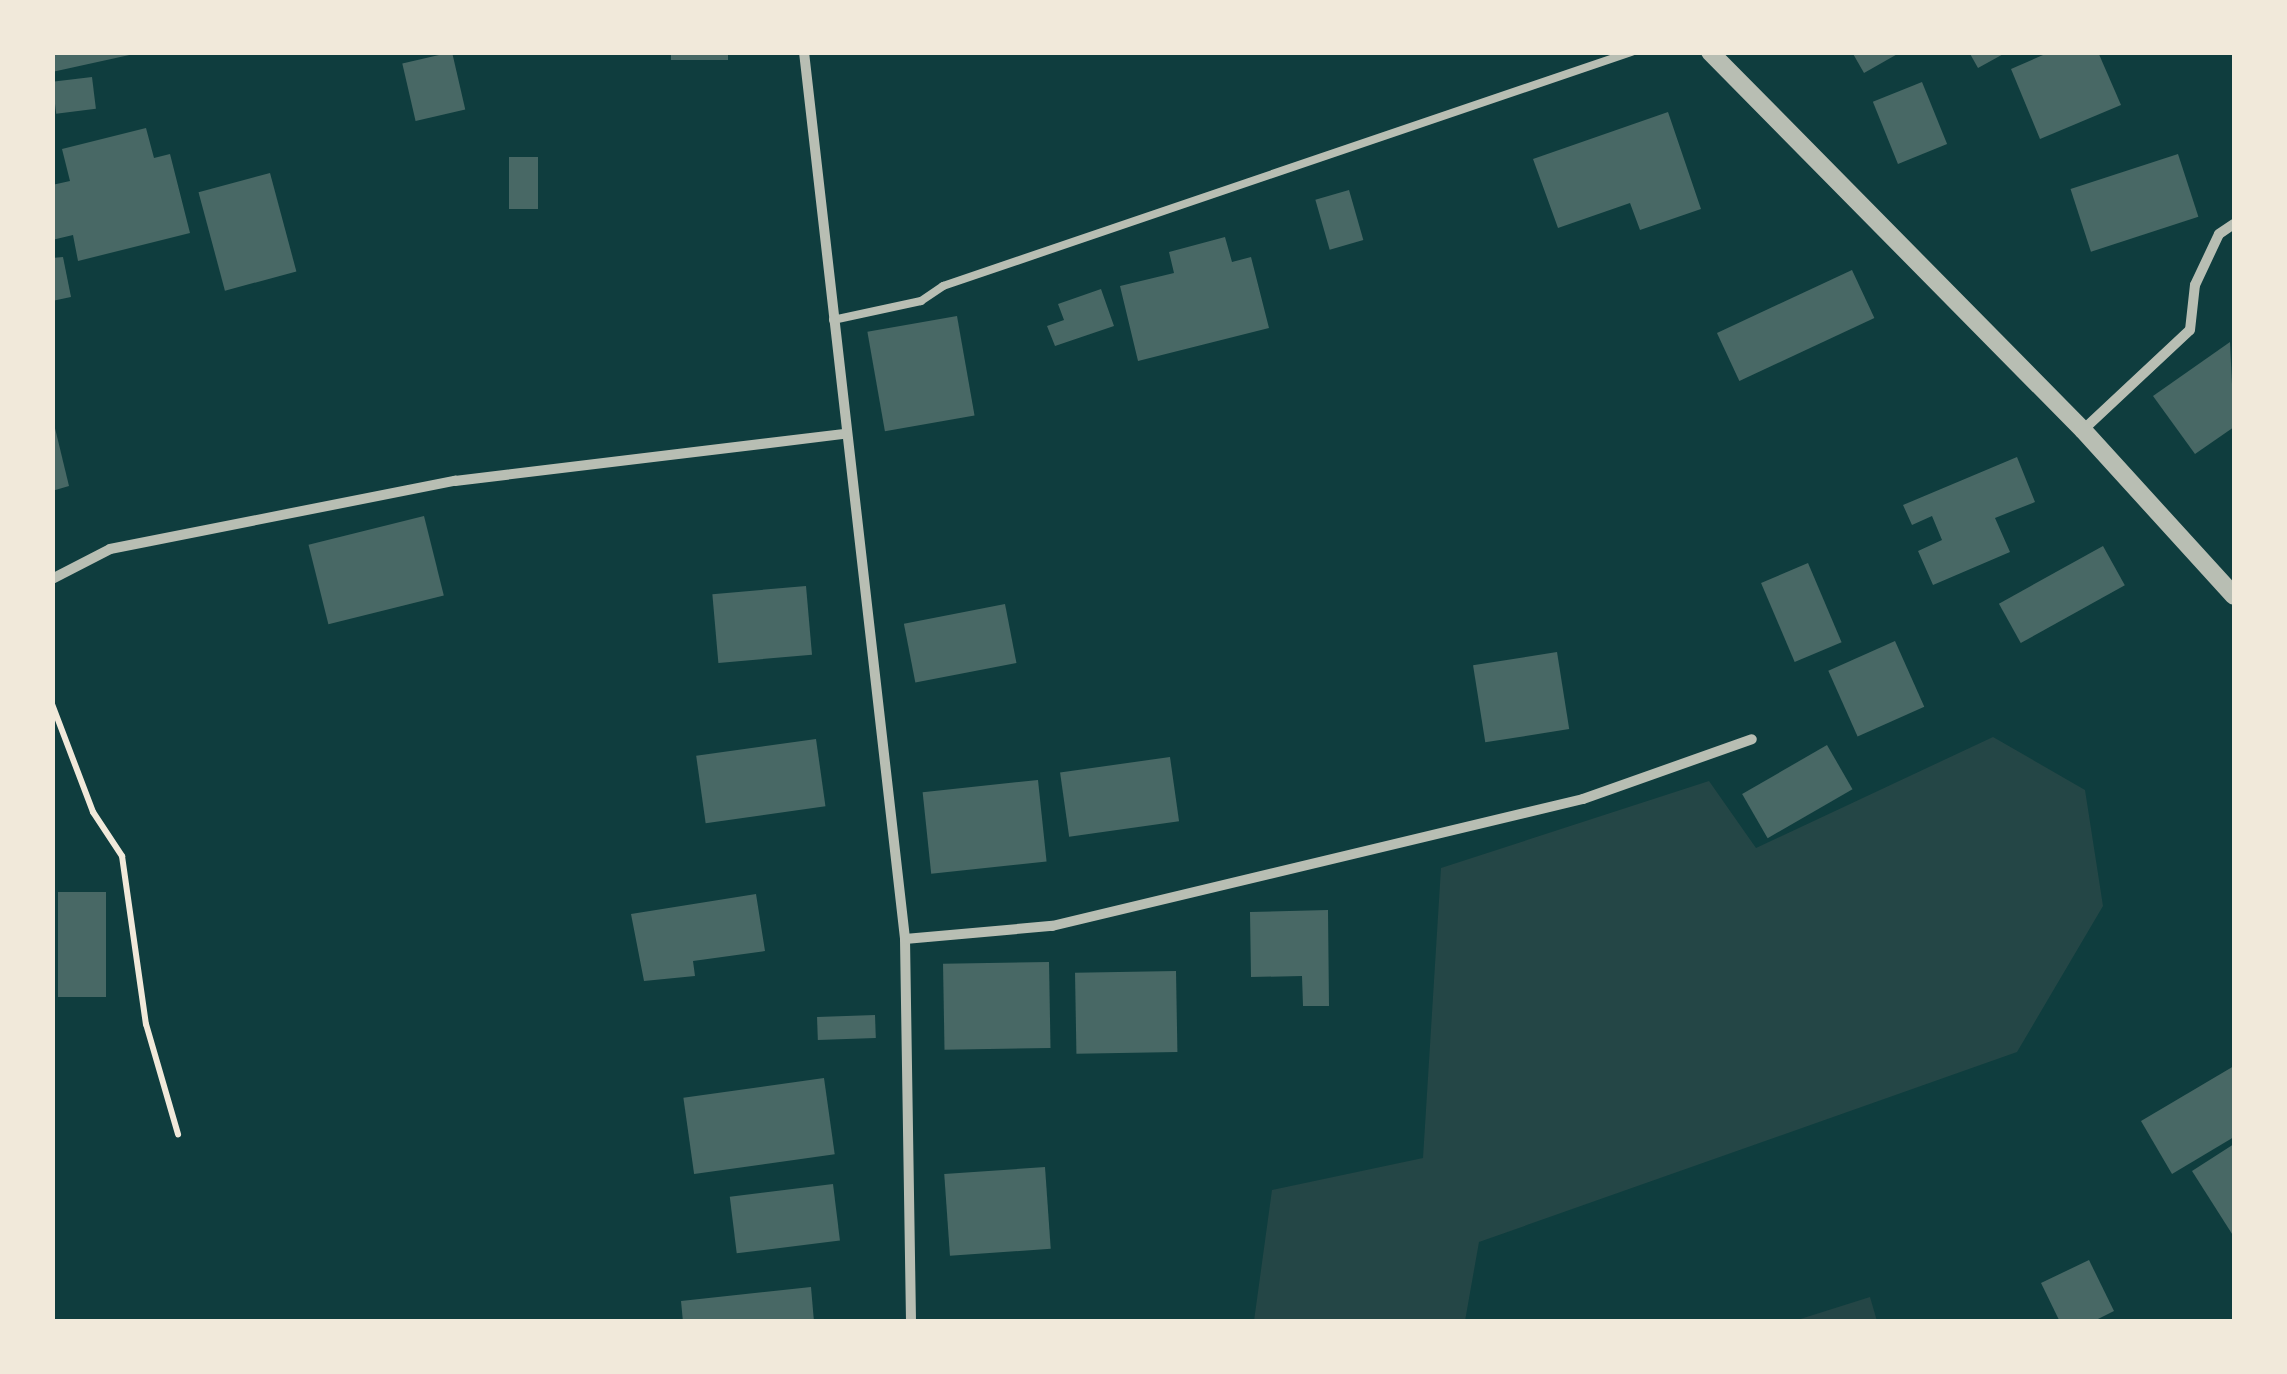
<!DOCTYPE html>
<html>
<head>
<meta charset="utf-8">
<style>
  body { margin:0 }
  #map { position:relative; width:2287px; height:1374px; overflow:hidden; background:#0f3d3e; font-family:Cabin,sans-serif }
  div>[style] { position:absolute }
  .green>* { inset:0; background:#244646 }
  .building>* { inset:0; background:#486865; transform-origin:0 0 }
  .path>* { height:6px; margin:-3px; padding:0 3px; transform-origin:3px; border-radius:3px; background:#f1e9da }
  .service>* { height:8px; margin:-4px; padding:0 4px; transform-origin:4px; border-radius:4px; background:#b8beb3 }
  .minor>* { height:10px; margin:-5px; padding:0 5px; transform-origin:5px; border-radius:5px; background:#b8beb3 }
  .tertiary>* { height:18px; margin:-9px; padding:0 9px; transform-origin:9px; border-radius:9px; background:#b8beb3 }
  span { translate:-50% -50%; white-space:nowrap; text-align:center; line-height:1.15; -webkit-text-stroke:9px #f1e9da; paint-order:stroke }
  .frame { position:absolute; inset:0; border:55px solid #f1e9da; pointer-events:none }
</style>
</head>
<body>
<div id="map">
  <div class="green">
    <div style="clip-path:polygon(1993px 737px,2085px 790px,2103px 906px,2017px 1052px,1479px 1242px,1465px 1321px,1254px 1321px,1272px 1190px,1423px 1158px,1441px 868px,1709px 781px,1756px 848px)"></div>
    <div style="clip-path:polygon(1870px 1297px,1877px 1321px,1794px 1321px)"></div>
  </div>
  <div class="building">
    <div style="clip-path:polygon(52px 52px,134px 52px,134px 54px,52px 72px)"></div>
    <div style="left:452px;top:52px;width:59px;height:51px;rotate:77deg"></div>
    <div style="left:671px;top:52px;width:57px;height:8px"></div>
    <div style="clip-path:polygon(1852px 52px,1901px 52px,1864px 73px)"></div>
    <div style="clip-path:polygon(1969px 52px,2007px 52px,1978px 68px)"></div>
    <div style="clip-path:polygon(2050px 52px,2098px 52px,2121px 105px,2040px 139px,2011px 69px)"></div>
    <div style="left:92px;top:77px;width:32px;height:40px;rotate:83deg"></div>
    <div style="left:1922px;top:82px;width:67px;height:53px;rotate:68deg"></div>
    <div style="clip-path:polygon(1668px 112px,1701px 209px,1640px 230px,1630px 203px,1558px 228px,1533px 159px)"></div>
    <div style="clip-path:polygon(146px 128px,154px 158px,170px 154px,190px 233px,78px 261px,73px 235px,52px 240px,52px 185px,70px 181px,62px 149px)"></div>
    <div style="left:2178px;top:154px;width:66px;height:113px;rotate:72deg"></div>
    <div style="left:509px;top:157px;width:29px;height:52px"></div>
    <div style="left:270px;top:173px;width:102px;height:74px;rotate:75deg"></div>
    <div style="left:1349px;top:190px;width:52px;height:35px;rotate:74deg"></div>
    <div style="clip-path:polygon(1225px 237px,1232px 262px,1251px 257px,1269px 328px,1138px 361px,1120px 286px,1174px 273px,1169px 252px)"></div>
    <div style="clip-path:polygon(63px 257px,71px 297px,52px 301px,52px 258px)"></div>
    <div style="left:1852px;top:270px;width:53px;height:149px;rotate:65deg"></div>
    <div style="clip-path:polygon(1101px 289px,1114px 326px,1055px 346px,1047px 326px,1064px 320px,1058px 304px)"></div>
    <div style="left:957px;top:316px;width:101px;height:91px;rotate:80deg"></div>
    <div style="clip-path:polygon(2230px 342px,2234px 427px,2195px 454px,2153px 396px)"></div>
    <div style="clip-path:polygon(54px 424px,69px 486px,52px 491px,52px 425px)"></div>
    <div style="clip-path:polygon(2017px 457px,2035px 502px,1995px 518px,2010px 552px,1933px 585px,1918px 551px,1942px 540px,1932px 516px,1912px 525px,1903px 505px)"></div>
    <div style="left:424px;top:516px;width:82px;height:119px;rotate:76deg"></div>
    <div style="left:2103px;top:546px;width:45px;height:119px;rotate:61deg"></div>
    <div style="left:1808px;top:563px;width:86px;height:51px;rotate:67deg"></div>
    <div style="left:806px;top:586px;width:69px;height:94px;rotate:85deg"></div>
    <div style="left:1005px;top:604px;width:60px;height:103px;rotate:79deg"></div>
    <div style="left:1895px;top:641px;width:72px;height:73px;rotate:66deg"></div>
    <div style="left:1557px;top:652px;width:78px;height:85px;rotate:81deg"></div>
    <div style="left:816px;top:739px;width:68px;height:121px;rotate:82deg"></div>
    <div style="left:1827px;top:745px;width:51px;height:98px;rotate:60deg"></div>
    <div style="left:1170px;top:757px;width:65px;height:111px;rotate:82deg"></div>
    <div style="left:1038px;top:780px;width:82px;height:116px;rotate:84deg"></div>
    <div style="left:58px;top:892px;width:48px;height:105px"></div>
    <div style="clip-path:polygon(756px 894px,765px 951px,693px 961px,695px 976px,644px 981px,631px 914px)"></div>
    <div style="clip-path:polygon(1328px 910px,1329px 1006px,1303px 1006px,1302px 976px,1251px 977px,1250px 912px)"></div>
    <div style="left:1049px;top:962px;width:86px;height:106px;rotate:89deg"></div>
    <div style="left:1176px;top:971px;width:81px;height:101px;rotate:89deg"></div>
    <div style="left:875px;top:1015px;width:23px;height:58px;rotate:88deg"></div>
    <div style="clip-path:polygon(2234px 1066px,2234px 1137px,2172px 1174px,2141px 1121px)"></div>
    <div style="left:824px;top:1078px;width:77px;height:142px;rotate:82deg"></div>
    <div style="clip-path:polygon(2234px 1144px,2234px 1237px,2192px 1171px)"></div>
    <div style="left:1045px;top:1167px;width:82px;height:101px;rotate:86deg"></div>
    <div style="left:833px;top:1184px;width:57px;height:104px;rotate:83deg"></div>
    <div style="clip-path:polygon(2089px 1260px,2114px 1311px,2092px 1322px,2060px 1322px,2041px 1283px)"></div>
    <div style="clip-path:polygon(811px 1287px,814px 1322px,683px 1322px,681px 1301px)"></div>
  </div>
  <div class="path">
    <div style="left:52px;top:704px;width:116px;rotate:69.2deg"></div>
    <div style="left:93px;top:812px;width:53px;rotate:56.6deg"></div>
    <div style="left:122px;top:856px;width:170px;rotate:81.9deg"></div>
    <div style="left:146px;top:1024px;width:115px;rotate:73.8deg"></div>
  </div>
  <div class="service">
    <div style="left:833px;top:320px;width:90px;rotate:-12.2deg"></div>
    <div style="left:921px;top:301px;width:27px;rotate:-34deg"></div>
    <div style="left:943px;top:286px;width:727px;rotate:-18.78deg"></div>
  </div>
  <div class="minor">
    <div style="left:804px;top:52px;width:893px;rotate:83.5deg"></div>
    <div style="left:905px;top:939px;width:383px;rotate:89.1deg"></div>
    <div style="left:2083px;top:430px;width:146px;rotate:-43.1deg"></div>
    <div style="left:2190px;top:330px;width:45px;rotate:-83.7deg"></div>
    <div style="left:2195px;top:285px;width:56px;rotate:-64.8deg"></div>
    <div style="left:2219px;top:234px;width:18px;rotate:-34deg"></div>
    <div style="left:52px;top:579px;width:65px;rotate:-27.3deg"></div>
    <div style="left:110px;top:549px;width:352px;rotate:-11.2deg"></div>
    <div style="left:455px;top:481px;width:392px;rotate:-6.9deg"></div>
    <div style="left:905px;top:939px;width:148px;rotate:-5.1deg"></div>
    <div style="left:1052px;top:926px;width:546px;rotate:-13.45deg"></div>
    <div style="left:1583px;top:799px;width:179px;rotate:-19.5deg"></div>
  </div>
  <div class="tertiary">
    <div style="left:1710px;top:52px;width:531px;rotate:45.38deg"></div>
    <div style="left:2083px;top:430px;width:224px;rotate:47.7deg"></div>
  </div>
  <div class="frame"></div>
</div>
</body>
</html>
